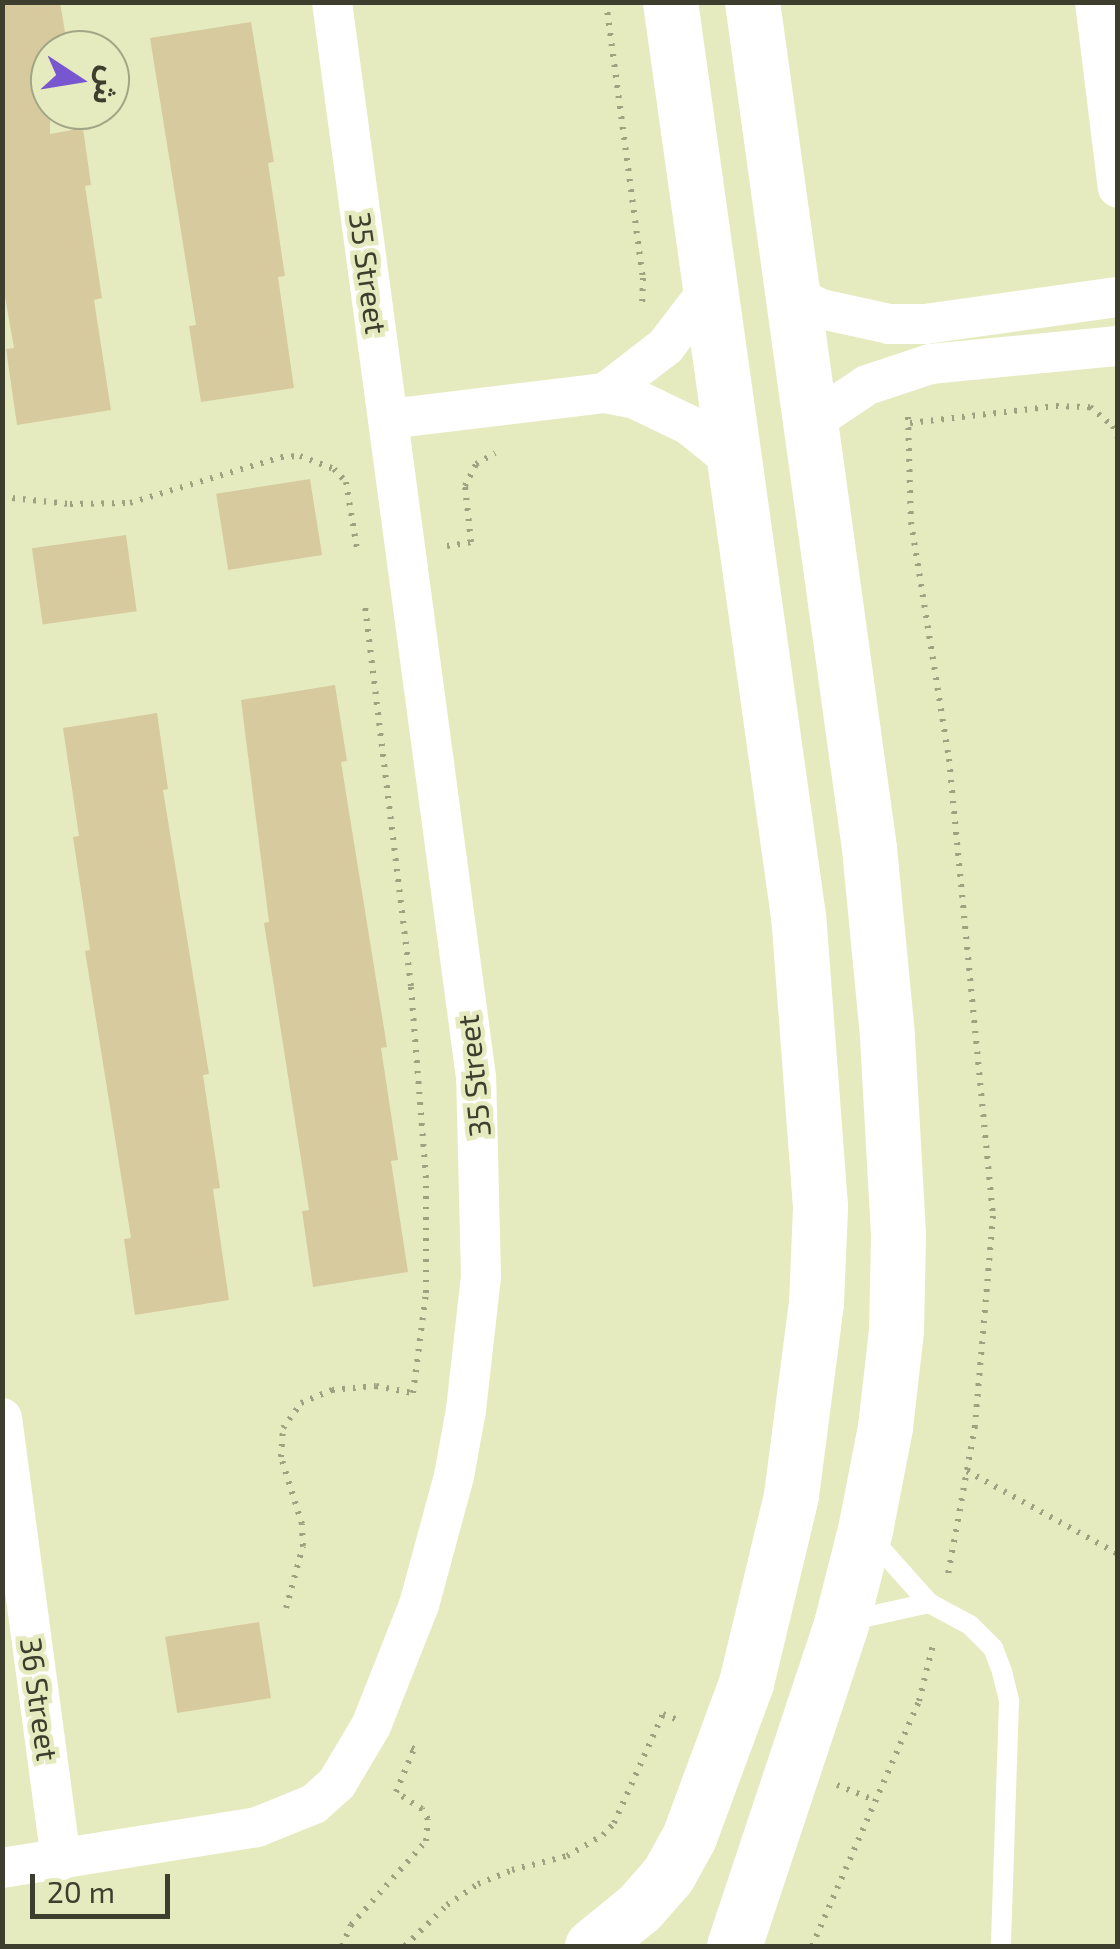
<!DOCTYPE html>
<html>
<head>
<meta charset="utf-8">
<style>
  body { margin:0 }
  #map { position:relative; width:1120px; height:1949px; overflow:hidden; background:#e6ebbf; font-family:"Exo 2","Noto Sans Arabic",sans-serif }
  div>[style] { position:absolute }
  .building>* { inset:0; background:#d7ca9f; transform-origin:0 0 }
  .path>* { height:6px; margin-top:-3px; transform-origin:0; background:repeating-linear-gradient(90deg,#9fa281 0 2.5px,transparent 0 10.5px) }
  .lane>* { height:20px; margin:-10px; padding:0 10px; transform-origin:10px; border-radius:10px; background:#fff }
  .street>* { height:40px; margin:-20px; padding:0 20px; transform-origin:20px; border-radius:20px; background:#fff }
  .secondary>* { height:55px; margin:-27.5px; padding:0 27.5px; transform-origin:27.5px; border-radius:27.5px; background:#fff }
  span { translate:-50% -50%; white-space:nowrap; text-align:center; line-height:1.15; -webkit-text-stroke:9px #e6ebbf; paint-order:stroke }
  .street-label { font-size:30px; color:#3d3e2d }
  .frame { position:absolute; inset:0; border:5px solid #3d3e2d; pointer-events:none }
  .north { position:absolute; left:30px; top:30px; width:100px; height:100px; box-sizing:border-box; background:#e6ebbf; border:2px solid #a2a685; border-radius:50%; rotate:102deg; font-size:28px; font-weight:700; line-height:40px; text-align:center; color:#3d3e2d }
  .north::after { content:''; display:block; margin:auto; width:35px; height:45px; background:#7856d0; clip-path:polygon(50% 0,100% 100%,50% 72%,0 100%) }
  .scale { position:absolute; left:30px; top:1874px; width:140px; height:45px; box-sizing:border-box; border:5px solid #3d3e2d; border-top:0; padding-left:12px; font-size:30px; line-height:35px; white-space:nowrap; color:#3d3e2d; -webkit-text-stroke:8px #e6ebbf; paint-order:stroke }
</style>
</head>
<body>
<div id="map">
  <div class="building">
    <div style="clip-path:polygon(2px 2px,60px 2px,68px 50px,50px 50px,50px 134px,83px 128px,91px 185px,85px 186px,102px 298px,94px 300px,111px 410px,17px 425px,6px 349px,14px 348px,2px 280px)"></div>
    <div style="clip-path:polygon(251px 22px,274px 162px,268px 163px,285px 276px,278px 277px,294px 388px,201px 402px,189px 326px,196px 325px,150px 38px)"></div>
    <div style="left:310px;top:479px;width:77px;height:95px;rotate:81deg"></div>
    <div style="left:126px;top:535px;width:77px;height:95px;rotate:82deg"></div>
    <div style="clip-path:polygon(335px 685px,347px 761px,341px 762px,387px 1047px,381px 1048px,398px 1160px,391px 1161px,408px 1272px,313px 1287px,302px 1211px,309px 1210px,264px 923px,269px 922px,241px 700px)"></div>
    <div style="clip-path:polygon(157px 713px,168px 789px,163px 790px,209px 1074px,203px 1075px,220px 1188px,213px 1189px,229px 1300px,135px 1315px,124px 1239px,131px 1238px,85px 951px,90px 950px,73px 837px,79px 836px,63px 728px)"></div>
    <div style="left:259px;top:1622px;width:77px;height:95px;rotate:81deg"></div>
  </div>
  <div class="path">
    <div style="left:606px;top:2px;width:278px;rotate:82.4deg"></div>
    <div style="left:643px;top:278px;width:25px;rotate:92deg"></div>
    <div style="left:908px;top:417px;width:105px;rotate:88.4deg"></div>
    <div style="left:911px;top:522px;width:240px;rotate:80.9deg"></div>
    <div style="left:949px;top:759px;width:459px;rotate:84.5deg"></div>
    <div style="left:993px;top:1216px;width:211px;rotate:94.9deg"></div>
    <div style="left:975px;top:1426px;width:151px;rotate:100.3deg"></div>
    <div style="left:910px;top:423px;width:147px;rotate:-6.6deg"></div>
    <div style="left:1056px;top:406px;width:34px;rotate:2deg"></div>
    <div style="left:1090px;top:407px;width:30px;rotate:40deg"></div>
    <div style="left:1113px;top:426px;width:13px;rotate:67deg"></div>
    <div style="left:2px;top:497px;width:68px;rotate:5.9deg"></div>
    <div style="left:70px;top:504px;width:60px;rotate:-1deg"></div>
    <div style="left:130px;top:503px;width:158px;rotate:-16.9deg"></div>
    <div style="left:281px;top:457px;width:19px;rotate:-3deg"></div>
    <div style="left:300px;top:456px;width:36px;rotate:21deg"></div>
    <div style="left:334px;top:469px;width:18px;rotate:47deg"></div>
    <div style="left:346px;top:482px;width:68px;rotate:80.7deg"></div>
    <div style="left:447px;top:546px;width:24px;rotate:-9deg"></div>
    <div style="left:471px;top:542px;width:56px;rotate:-96.1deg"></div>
    <div style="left:465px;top:486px;width:25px;rotate:-63deg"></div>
    <div style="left:476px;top:464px;width:22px;rotate:-30deg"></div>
    <div style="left:967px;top:1471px;width:172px;rotate:28.8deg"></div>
    <div style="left:286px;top:1608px;width:64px;rotate:-74.7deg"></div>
    <div style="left:303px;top:1546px;width:22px;rotate:-93deg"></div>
    <div style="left:302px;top:1524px;width:70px;rotate:-107.4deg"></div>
    <div style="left:281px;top:1457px;width:29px;rotate:-86deg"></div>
    <div style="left:283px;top:1428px;width:31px;rotate:-54deg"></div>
    <div style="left:301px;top:1403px;width:34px;rotate:-23deg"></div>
    <div style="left:332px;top:1390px;width:44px;rotate:-5.2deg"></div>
    <div style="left:376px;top:1386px;width:38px;rotate:11deg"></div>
    <div style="left:413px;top:1393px;width:101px;rotate:-82.6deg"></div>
    <div style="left:426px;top:1293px;width:115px;rotate:-90deg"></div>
    <div style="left:426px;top:1178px;width:193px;rotate:-94.5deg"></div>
    <div style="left:411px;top:986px;width:383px;rotate:-96.9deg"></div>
    <div style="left:837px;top:1785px;width:40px;rotate:22deg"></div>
    <div style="left:342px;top:1946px;width:23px;rotate:-67deg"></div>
    <div style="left:351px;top:1925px;width:113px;rotate:-48.2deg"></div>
    <div style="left:426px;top:1841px;width:22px;rotate:-85deg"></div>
    <div style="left:428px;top:1819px;width:12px;rotate:-121deg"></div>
    <div style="left:422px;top:1809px;width:31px;rotate:-147deg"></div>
    <div style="left:396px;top:1792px;width:47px;rotate:-67.3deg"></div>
    <div style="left:414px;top:1749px;width:7px;rotate:-153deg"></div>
    <div style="left:405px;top:1946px;width:59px;rotate:-44.3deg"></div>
    <div style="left:447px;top:1905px;width:37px;rotate:-34deg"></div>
    <div style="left:478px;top:1884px;width:37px;rotate:-22deg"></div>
    <div style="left:512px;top:1870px;width:57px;rotate:-14.3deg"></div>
    <div style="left:567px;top:1856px;width:42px;rotate:-30.3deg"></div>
    <div style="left:603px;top:1835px;width:16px;rotate:-47deg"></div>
    <div style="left:614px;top:1823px;width:120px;rotate:-65.8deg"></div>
    <div style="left:663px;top:1714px;width:16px;rotate:22deg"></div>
    <div style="left:812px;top:1946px;width:267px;rotate:-66.4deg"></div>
    <div style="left:919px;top:1701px;width:62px;rotate:-76deg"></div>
  </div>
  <div class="lane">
    <div style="left:871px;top:1538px;width:87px;rotate:48.3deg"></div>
    <div style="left:929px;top:1603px;width:47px;rotate:28.2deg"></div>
    <div style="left:970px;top:1625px;width:33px;rotate:45deg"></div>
    <div style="left:993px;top:1648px;width:26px;rotate:69deg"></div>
    <div style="left:1002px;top:1672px;width:30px;rotate:76deg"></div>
    <div style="left:1009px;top:1701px;width:245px;rotate:91.9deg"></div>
    <div style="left:848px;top:1621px;width:83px;rotate:-12.5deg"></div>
  </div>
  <div class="street">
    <div style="left:1095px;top:2px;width:187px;rotate:83deg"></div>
    <div style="left:789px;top:293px;width:36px;rotate:27deg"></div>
    <div style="left:821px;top:309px;width:70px;rotate:12.4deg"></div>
    <div style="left:889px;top:324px;width:36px"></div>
    <div style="left:925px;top:324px;width:195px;rotate:-8deg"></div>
    <div style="left:605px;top:393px;width:76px;rotate:-37.5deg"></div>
    <div style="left:665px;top:347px;width:76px;rotate:-52.5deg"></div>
    <div style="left:389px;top:419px;width:218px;rotate:-6.9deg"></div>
    <div style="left:605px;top:393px;width:31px;rotate:11deg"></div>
    <div style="left:635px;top:399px;width:60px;rotate:25.7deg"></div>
    <div style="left:689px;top:425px;width:60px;rotate:39deg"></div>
    <div style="left:812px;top:422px;width:66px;rotate:-33.9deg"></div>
    <div style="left:867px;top:385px;width:66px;rotate:-18.4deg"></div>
    <div style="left:930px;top:364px;width:189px;rotate:-5.5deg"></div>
    <div style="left:2px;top:1418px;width:446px;rotate:82.4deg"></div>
    <div style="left:2px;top:1868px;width:258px;rotate:-9.1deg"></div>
    <div style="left:257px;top:1827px;width:61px;rotate:-22deg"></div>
    <div style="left:314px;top:1804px;width:31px;rotate:-42deg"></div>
    <div style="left:337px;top:1783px;width:66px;rotate:-59.2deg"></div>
    <div style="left:371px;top:1726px;width:130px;rotate:-68.4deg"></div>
    <div style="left:419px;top:1605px;width:134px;rotate:-74.8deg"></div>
    <div style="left:454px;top:1476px;width:67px;rotate:-79.7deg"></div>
    <div style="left:466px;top:1410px;width:134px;rotate:-83.6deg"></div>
    <div style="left:481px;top:1277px;width:200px;rotate:-91.4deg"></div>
    <div style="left:476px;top:1077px;width:1085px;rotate:-97.63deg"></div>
  </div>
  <div class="secondary">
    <div style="left:592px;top:1946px;width:60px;rotate:-39deg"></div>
    <div style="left:639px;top:1908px;width:44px;rotate:-48.7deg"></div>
    <div style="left:668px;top:1875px;width:43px;rotate:-61.1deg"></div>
    <div style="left:689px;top:1837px;width:164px;rotate:-69.7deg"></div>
    <div style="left:746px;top:1683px;width:193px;rotate:-76.5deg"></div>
    <div style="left:791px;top:1495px;width:194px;rotate:-82.6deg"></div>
    <div style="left:816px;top:1303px;width:97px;rotate:-87.6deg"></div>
    <div style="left:820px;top:1206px;width:291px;rotate:-94.3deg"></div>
    <div style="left:798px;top:916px;width:923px;rotate:-97.97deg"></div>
    <div style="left:734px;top:1946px;width:339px;rotate:-71.6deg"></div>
    <div style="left:841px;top:1624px;width:97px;rotate:-75.7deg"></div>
    <div style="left:865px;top:1530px;width:105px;rotate:-79deg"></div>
    <div style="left:885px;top:1427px;width:97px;rotate:-83.5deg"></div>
    <div style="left:896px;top:1331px;width:97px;rotate:-88.8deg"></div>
    <div style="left:898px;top:1234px;width:199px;rotate:-93.2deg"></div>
    <div style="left:887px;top:1035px;width:188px;rotate:-95.5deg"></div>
    <div style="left:869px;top:848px;width:854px;rotate:-97.87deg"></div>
  </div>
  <div class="street-label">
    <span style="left:369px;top:273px;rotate:82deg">35 Street</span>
    <span style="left:473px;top:1076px;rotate:-96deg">35 Street</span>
    <span style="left:40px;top:1699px;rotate:82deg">36 Street</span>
  </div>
  <div class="frame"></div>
  <div class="north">ش</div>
  <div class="scale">20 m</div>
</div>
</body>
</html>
